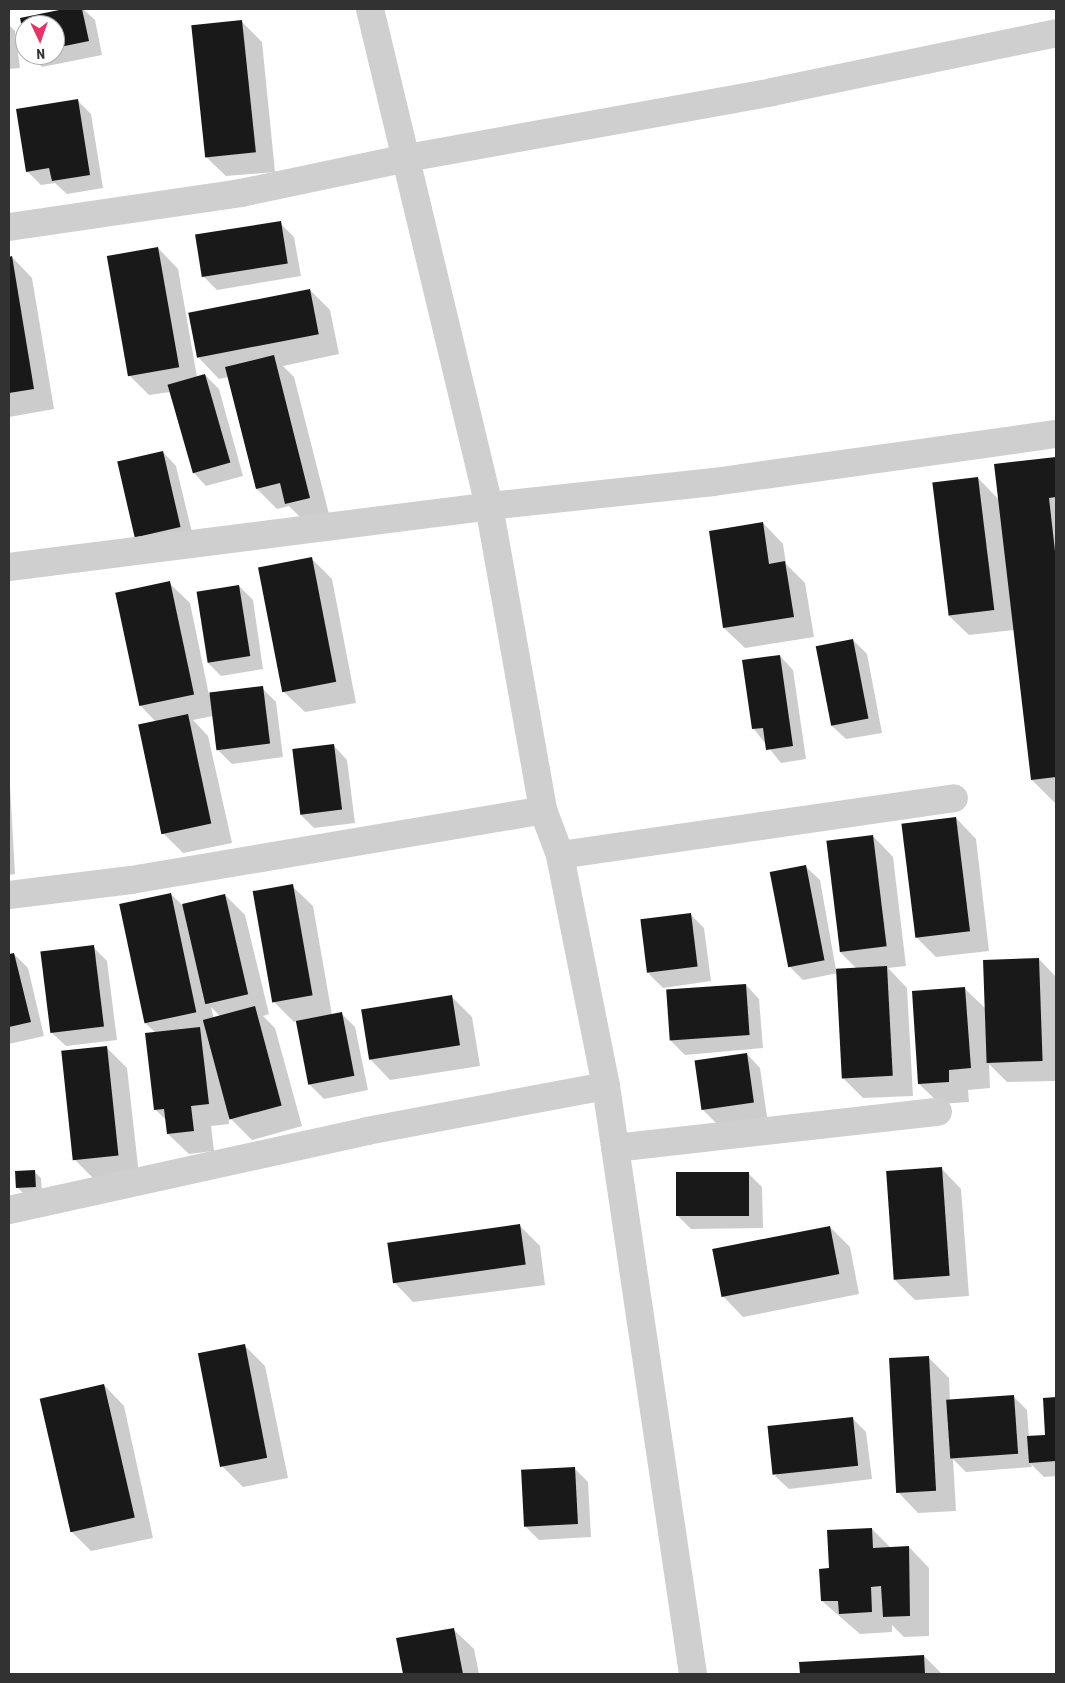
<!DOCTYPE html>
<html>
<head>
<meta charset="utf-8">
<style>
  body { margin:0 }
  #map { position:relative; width:1065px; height:1683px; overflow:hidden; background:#fff; font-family:"Roboto Condensed",sans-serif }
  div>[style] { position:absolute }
  .shadow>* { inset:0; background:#0003 }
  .building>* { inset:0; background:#191919; transform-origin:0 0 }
  .minor>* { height:28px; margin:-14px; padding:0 14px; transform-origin:14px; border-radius:14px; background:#cfcfcf }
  span { translate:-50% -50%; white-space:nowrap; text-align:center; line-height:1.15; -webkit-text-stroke:5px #fff; paint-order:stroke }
  .frame { position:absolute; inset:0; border:10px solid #323232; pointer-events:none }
  .north { position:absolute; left:15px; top:15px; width:50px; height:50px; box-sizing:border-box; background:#fff; border:1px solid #adadad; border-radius:50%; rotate:177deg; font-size:14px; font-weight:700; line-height:20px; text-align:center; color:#323232 }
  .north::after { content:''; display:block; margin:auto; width:18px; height:22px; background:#ec3167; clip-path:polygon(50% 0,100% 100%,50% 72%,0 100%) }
</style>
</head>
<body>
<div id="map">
  <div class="shadow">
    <div style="clip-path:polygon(70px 9px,83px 9px,95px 20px,102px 55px,42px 67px,31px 55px,55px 55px,55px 25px,25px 25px,25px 36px,21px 19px)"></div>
    <div style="clip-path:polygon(242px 22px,262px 42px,275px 172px,226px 176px,205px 156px)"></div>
    <div style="clip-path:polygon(9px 25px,15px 31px,20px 68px,9px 69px)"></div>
    <div style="clip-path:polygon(77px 100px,91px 114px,103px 188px,67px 194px,55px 183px,41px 185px,27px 171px)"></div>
    <div style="clip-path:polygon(280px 223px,294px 237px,301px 276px,217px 290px,203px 276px)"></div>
    <div style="clip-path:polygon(158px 248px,178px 269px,197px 377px,205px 375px,219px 389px,243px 476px,206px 486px,193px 472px,170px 392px,149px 395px,129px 375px)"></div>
    <div style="clip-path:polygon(12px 257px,32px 278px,54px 409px,9px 417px,9px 258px)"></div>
    <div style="clip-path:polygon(310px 290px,330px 310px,339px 354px,283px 366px,294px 377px,330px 518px,307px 524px,289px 506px,277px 509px,257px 489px,229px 377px,219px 379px,199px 358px)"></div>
    <div style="clip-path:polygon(163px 452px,176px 466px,194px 541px,136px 537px)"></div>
    <div style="clip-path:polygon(1056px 459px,1056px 804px,1032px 780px,1014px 630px,969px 635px,948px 615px,978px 478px,999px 500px,995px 465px)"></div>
    <div style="clip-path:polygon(763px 523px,783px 544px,786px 564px,805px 583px,814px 637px,745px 648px,724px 628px,710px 532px)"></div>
    <div style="clip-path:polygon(311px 558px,332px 579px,356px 703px,305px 712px,284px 692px)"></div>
    <div style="clip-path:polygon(169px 583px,190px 603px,209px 695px,262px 688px,276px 702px,283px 757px,232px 764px,218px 750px,213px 716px,193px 720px,208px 736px,232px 843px,183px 853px,163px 833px,156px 722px,141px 706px)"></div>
    <div style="clip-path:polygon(239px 586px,253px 600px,263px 669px,221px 676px,207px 662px,197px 592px)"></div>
    <div style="clip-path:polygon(853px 640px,867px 654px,882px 733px,846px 739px,832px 726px)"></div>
    <div style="clip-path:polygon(780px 656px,793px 670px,806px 759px,781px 763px,753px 728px)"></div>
    <div style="clip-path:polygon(334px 746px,347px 760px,355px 823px,314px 828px,300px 814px)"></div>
    <div style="clip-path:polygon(9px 768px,15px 874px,9px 875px)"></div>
    <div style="clip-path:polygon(956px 818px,976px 839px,989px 951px,936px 957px,915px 936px)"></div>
    <div style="clip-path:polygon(873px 836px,893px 857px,906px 966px,888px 968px,907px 988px,913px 1096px,863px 1098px,843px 1078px,838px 973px,803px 980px,789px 966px,806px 867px,820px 880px,836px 970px,857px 969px,839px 951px)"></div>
    <div style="clip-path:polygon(292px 886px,313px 906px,332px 1015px,341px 1013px,355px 1027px,368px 1090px,324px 1099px,310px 1085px,297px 1021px,294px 1022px,273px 1001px)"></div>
    <div style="clip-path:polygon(evenodd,171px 894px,185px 908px,225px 895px,245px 915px,269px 1014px,263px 1016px,275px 1028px,302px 1126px,252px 1140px,231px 1119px,228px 1108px,229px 1124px,211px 1126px,214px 1151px,189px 1154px,168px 1134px,167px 1121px,155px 1109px,156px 1033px,145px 1023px,171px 894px,211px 1007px,221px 1017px,214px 1019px,211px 1007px)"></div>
    <div style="clip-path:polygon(690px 914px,704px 928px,711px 981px,663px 988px,649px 974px)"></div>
    <div style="clip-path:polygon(93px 947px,107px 961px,117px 1040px,66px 1046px,52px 1033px)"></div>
    <div style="clip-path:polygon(14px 954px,28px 968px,44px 1036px,9px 1044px,9px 955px)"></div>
    <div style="clip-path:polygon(1039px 959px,1056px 977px,1056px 1081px,1007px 1082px,989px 1064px,990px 1088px,968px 1090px,969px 1102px,940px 1104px,919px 1084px,965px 989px,986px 1009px)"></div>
    <div style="clip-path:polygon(746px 985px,759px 999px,763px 1048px,685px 1055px,671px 1041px)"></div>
    <div style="clip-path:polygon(452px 997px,472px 1017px,480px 1066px,390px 1080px,370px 1059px)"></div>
    <div style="clip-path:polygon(106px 1047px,127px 1068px,139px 1175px,95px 1180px,75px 1160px)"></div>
    <div style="clip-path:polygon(747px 1054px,760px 1068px,767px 1117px,717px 1124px,703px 1110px)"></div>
    <div style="clip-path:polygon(941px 1168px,961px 1189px,969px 1296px,915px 1300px,895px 1280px)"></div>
    <div style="clip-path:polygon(34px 1171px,41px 1178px,42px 1193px,24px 1194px,17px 1187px)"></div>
    <div style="clip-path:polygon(748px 1173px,762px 1187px,763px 1228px,691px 1229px,677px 1215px)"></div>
    <div style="clip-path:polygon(520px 1226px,540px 1246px,545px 1285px,413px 1302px,393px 1281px)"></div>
    <div style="clip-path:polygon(830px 1227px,850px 1247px,859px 1294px,743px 1317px,723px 1296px)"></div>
    <div style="clip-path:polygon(245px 1346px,265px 1366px,288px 1478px,243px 1487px,223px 1467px)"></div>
    <div style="clip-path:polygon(928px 1357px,949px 1378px,950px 1401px,1013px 1396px,1027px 1410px,1029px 1438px,1047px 1436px,1044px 1399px,1056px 1398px,1056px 1476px,1044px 1477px,1031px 1464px,1032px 1467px,966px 1472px,953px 1459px,956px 1511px,918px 1513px,898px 1492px)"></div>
    <div style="clip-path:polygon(104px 1385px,124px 1406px,153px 1538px,91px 1551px,71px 1531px)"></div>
    <div style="clip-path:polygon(852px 1418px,866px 1432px,872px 1479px,789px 1489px,775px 1476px)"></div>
    <div style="clip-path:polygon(574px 1468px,588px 1482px,591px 1537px,539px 1540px,525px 1526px)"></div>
    <div style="clip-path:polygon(872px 1529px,891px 1548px,909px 1547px,929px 1568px,929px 1636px,904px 1637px,892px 1625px,892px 1632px,860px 1634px,822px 1601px,831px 1569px)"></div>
    <div style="clip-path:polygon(453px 1629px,474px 1649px,479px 1674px,404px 1674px,397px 1639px)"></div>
    <div style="clip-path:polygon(924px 1656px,942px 1674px,801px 1674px,800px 1663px)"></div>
  </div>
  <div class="building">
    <div style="clip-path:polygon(64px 9px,82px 9px,89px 41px,55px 48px,55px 25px,25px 25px,24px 38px,20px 18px)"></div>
    <div style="left:242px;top:20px;width:133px;height:51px;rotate:84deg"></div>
    <div style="clip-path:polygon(78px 99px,90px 175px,52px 181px,49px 168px,26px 172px,16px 109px)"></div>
    <div style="left:281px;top:221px;width:43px;height:87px;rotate:81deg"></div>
    <div style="left:158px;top:247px;width:122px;height:52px;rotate:80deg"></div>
    <div style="clip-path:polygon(12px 256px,34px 389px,9px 393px,9px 257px)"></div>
    <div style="left:310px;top:289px;width:46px;height:124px;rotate:79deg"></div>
    <div style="clip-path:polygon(274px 355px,310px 498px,285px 504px,280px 483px,256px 489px,225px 367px)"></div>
    <div style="left:205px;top:374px;width:92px;height:39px;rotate:74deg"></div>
    <div style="left:163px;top:451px;width:78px;height:47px;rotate:77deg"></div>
    <div style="clip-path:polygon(1056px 457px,1056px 497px,1049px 498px,1056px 560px,1056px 777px,1031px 780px,994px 464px)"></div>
    <div style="left:978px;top:477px;width:134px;height:46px;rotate:83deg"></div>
    <div style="clip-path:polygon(763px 522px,769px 564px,785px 561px,794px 617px,723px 628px,709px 531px)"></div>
    <div style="left:312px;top:557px;width:127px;height:55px;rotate:79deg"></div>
    <div style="left:170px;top:581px;width:116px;height:56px;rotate:78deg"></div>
    <div style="left:239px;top:585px;width:72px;height:43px;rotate:81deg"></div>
    <div style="left:853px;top:639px;width:81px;height:38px;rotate:79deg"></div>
    <div style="clip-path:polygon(780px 655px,793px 746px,766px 750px,763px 728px,752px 729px,742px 660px)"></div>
    <div style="left:263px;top:686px;width:58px;height:54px;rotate:83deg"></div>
    <div style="left:188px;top:714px;width:112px;height:51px;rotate:78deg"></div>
    <div style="left:334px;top:744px;width:66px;height:42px;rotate:83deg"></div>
    <div style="left:956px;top:817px;width:115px;height:55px;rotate:83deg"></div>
    <div style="left:873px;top:835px;width:112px;height:47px;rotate:83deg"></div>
    <div style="left:806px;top:865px;width:97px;height:37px;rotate:79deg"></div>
    <div style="left:293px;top:884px;width:113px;height:41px;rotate:80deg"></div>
    <div style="left:171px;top:893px;width:122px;height:53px;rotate:78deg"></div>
    <div style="left:225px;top:894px;width:103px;height:44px;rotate:77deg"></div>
    <div style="left:691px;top:913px;width:54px;height:51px;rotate:83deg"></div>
    <div style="left:94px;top:945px;width:82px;height:54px;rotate:83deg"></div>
    <div style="clip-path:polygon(14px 953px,31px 1022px,9px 1027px,9px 954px)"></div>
    <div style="left:1039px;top:958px;width:103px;height:56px;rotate:88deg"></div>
    <div style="left:887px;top:966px;width:110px;height:51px;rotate:87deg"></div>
    <div style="left:746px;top:984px;width:51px;height:80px;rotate:86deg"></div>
    <div style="clip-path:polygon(965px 987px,971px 1068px,949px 1070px,949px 1082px,918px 1084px,912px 991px)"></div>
    <div style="left:452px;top:995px;width:51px;height:92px;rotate:81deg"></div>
    <div style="left:255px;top:1006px;width:103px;height:54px;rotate:75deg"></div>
    <div style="left:342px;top:1012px;width:65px;height:47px;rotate:79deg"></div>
    <div style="clip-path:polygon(200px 1027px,209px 1104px,191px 1106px,194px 1131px,167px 1134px,164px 1109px,154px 1110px,145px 1033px)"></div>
    <div style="left:107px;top:1046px;width:110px;height:46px;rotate:84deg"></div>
    <div style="left:747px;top:1053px;width:50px;height:53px;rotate:82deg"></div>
    <div style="left:942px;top:1167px;width:109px;height:56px;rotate:86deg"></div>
    <div style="left:35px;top:1170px;width:17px;height:20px;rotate:87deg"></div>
    <div style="left:676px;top:1172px;width:73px;height:44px"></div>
    <div style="left:520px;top:1224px;width:41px;height:134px;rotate:82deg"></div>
    <div style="left:830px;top:1226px;width:49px;height:120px;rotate:79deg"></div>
    <div style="left:245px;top:1344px;width:116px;height:48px;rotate:79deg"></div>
    <div style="left:929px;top:1356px;width:135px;height:40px;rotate:87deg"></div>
    <div style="left:104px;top:1384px;width:137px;height:66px;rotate:77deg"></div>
    <div style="left:1014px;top:1395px;width:59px;height:68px;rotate:86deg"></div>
    <div style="clip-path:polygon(1056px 1397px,1056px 1461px,1029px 1463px,1027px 1436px,1045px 1435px,1043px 1398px)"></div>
    <div style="left:853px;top:1417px;width:49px;height:86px;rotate:84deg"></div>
    <div style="left:575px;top:1467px;width:57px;height:54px;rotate:87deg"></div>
    <div style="clip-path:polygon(872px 1528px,873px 1548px,909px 1546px,910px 1616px,883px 1617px,881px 1586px,871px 1587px,872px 1612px,839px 1614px,838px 1601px,821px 1601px,819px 1569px,829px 1568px,827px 1530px)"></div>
    <div style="clip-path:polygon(454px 1628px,463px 1674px,403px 1674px,396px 1638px)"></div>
    <div style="clip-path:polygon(924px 1655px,925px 1674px,800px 1674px,799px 1662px)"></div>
  </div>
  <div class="minor">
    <div style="left:370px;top:9px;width:511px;rotate:76.53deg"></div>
    <div style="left:489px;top:506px;width:309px;rotate:79.9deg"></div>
    <div style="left:9px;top:227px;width:234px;rotate:-8.3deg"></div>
    <div style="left:241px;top:193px;width:170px;rotate:-11.9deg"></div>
    <div style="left:407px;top:158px;width:371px;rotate:-10.2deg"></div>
    <div style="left:772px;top:92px;width:290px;rotate:-11.7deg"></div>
    <div style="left:9px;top:567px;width:484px;rotate:-7.2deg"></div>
    <div style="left:489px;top:506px;width:226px;rotate:-6.1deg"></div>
    <div style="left:714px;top:482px;width:345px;rotate:-8deg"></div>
    <div style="left:9px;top:895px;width:123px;rotate:-7deg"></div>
    <div style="left:131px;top:880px;width:418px;rotate:-9.6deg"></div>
    <div style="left:543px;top:810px;width:48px;rotate:69.3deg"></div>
    <div style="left:615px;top:1148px;width:325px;rotate:-6.4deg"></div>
    <div style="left:9px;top:1210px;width:367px;rotate:-12.4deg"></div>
    <div style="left:367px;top:1131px;width:243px;rotate:-10.7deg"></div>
    <div style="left:693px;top:1674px;width:594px;rotate:-98.42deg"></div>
    <div style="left:606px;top:1086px;width:236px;rotate:-101.3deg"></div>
    <div style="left:560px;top:855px;width:398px;rotate:-8.2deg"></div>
  </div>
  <div class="frame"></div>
  <div class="north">N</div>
</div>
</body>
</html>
